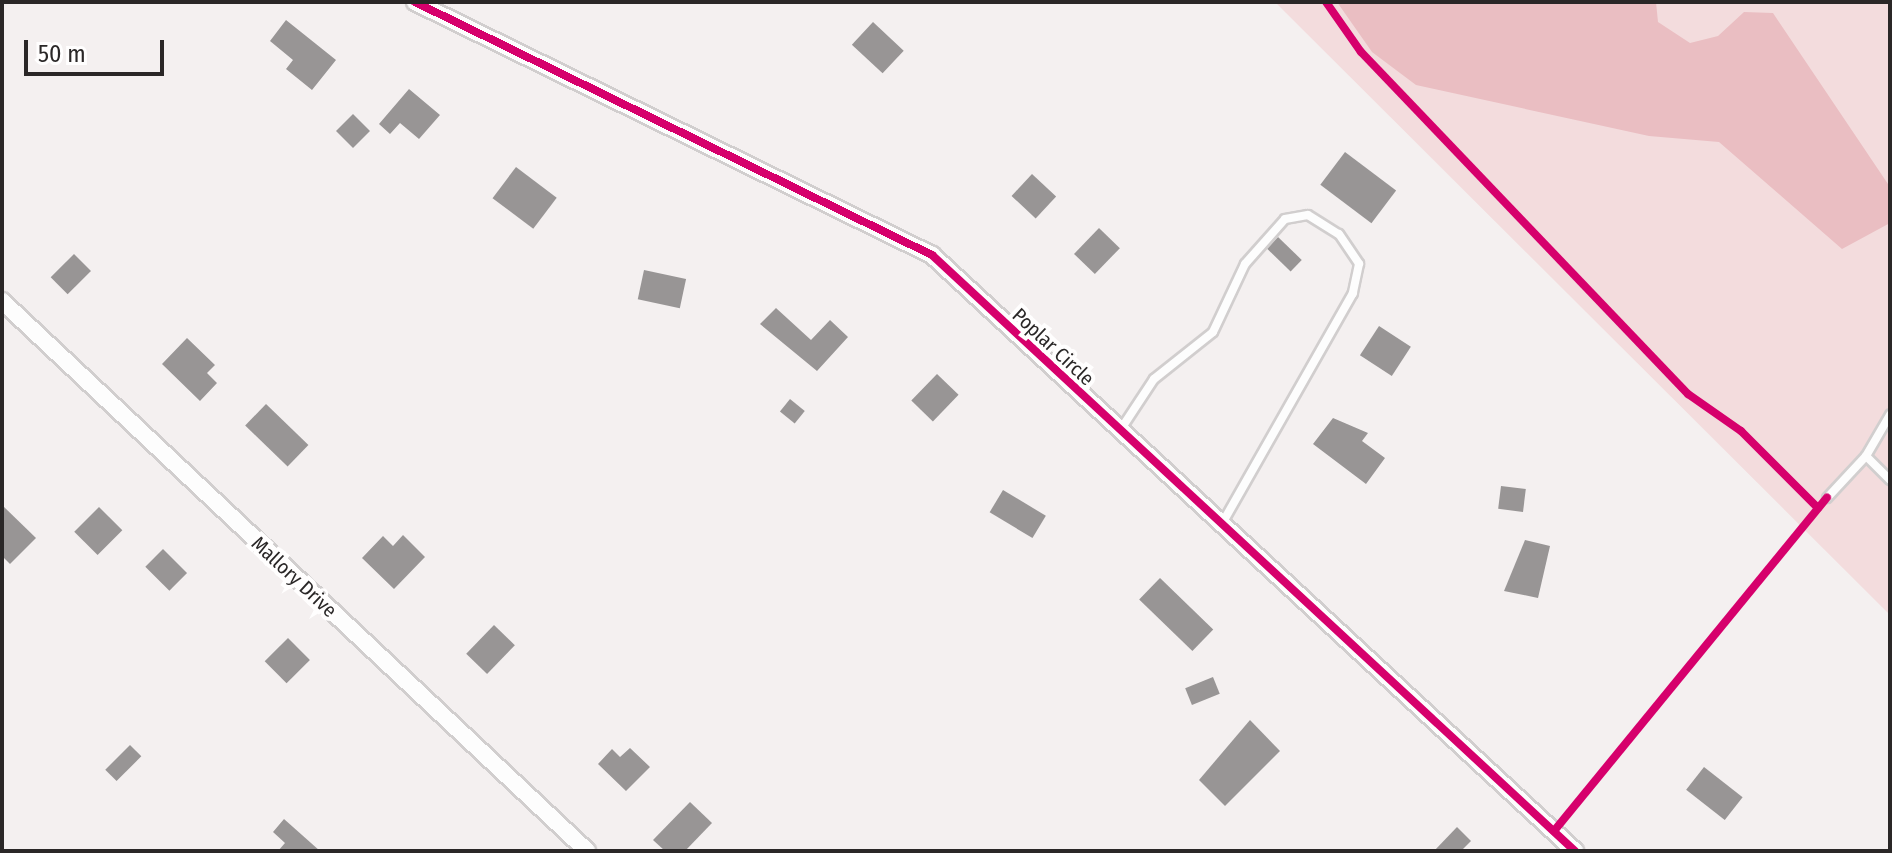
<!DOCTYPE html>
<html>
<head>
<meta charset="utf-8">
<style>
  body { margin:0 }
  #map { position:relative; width:1892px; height:853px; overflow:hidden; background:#f4f0f0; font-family:"Fira Sans Condensed",sans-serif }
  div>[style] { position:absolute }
  .green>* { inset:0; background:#f3dcdd }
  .water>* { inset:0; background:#eabec2 }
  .building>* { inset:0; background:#989595; transform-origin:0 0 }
  .roads { filter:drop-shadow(2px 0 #d1cece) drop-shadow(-2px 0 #d1cece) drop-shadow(0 2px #d1cece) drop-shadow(0 -2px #d1cece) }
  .lane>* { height:8px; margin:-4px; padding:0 4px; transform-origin:4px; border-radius:4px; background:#fdfdfd }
  .street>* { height:16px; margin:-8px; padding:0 8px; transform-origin:8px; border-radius:8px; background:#fdfdfd }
  .cycleway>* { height:8px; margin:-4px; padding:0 4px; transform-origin:4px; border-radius:4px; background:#d6006c }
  span { translate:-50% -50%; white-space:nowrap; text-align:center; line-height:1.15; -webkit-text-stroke:8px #fffefe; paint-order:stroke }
  .street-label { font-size:20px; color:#2a2727 }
  .frame { position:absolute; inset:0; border:4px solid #2a2727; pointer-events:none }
  .scale { position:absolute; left:24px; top:40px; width:140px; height:36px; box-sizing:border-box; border:4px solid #2a2727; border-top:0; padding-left:10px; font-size:24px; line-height:28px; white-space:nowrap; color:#2a2727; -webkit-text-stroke:6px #fffefe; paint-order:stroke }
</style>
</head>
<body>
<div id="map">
  <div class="green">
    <div style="clip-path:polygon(1275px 2px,1890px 2px,1890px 615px)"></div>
  </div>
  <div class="water">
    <div style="clip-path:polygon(1337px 2px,1656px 2px,1658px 22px,1690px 43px,1718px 36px,1744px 12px,1773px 13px,1890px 187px,1890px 223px,1842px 249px,1719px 142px,1649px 136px,1416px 85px,1372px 52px)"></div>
  </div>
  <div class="building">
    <div style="clip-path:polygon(286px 20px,336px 60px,312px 90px,286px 69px,293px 60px,270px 41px)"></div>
    <div style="left:873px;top:22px;width:42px;height:31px;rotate:43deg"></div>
    <div style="clip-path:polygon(409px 89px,440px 115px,419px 139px,400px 123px,390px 134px,379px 124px)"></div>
    <div style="left:353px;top:114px;width:24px;height:24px;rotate:45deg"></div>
    <div style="left:1345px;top:152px;width:64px;height:41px;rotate:37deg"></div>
    <div style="left:516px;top:167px;width:51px;height:39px;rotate:37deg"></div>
    <div style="left:1032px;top:174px;width:33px;height:30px;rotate:43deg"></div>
    <div style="left:1099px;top:228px;width:29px;height:36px;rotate:44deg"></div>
    <div style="left:1278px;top:237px;width:33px;height:16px;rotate:44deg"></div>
    <div style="left:74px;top:254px;width:24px;height:33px;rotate:45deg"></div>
    <div style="left:644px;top:270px;width:43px;height:30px;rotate:12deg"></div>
    <div style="clip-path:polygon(776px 308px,811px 340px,830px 320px,848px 337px,817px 371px,760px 324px)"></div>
    <div style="left:1379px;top:326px;width:38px;height:35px;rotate:33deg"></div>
    <div style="clip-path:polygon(187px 338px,215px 365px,207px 373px,217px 383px,200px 401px,162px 364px)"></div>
    <div style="left:937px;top:374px;width:30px;height:37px;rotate:44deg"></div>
    <div style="left:790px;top:399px;width:19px;height:16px;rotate:39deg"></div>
    <div style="left:266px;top:404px;width:59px;height:30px;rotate:44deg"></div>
    <div style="clip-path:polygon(1333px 418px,1368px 433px,1362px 441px,1385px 458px,1366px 484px,1313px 444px)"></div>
    <div style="left:1501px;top:486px;width:25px;height:23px;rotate:7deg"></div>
    <div style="left:1003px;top:490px;width:50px;height:26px;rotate:31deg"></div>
    <div style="clip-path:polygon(2px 505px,36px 538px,10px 564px,2px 556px)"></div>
    <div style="left:99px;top:507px;width:33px;height:35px;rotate:45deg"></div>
    <div style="clip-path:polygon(403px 535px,425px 557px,394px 589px,362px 558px,383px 536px,393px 546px)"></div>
    <div style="clip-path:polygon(1525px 540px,1550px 546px,1538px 598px,1504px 591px)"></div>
    <div style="left:163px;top:549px;width:34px;height:25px;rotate:45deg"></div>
    <div style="left:1160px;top:578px;width:74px;height:30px;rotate:44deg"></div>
    <div style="left:494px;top:625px;width:29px;height:40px;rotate:44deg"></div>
    <div style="left:288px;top:638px;width:31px;height:33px;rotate:45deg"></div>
    <div style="left:1213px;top:677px;width:18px;height:30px;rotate:68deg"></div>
    <div style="clip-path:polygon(1250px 720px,1280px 751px,1225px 806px,1199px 780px)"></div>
    <div style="left:130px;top:745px;width:16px;height:35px;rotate:45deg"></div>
    <div style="clip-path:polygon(630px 748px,650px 767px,626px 791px,598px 764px,612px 749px,620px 757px)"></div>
    <div style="left:1704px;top:767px;width:49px;height:29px;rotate:38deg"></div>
    <div style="clip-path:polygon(690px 802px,712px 823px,685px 851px,665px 851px,653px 840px)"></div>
    <div style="clip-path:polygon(284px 819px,320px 851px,278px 851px,285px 843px,273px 832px)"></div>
    <div style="clip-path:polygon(1457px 827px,1471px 841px,1461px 851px,1434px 851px)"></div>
  </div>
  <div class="roads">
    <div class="lane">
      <div style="left:1121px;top:429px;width:60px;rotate:-56.6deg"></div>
      <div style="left:1154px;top:379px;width:75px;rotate:-38.5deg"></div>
      <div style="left:1213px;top:332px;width:75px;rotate:-64.8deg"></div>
      <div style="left:1245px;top:264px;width:60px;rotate:-48.4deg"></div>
      <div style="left:1285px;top:219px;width:23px;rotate:-10deg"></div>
      <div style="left:1308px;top:215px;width:36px;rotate:32deg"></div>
      <div style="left:1339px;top:234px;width:36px;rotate:56deg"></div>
      <div style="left:1359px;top:264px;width:30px;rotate:102deg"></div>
      <div style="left:1353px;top:293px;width:267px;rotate:119.6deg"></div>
      <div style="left:1866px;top:456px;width:48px;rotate:-59.7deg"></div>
      <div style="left:1827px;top:498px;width:57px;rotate:-47.1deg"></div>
      <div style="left:1866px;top:456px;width:34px;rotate:45deg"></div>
    </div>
    <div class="street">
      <div style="left:415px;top:2px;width:576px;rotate:26.08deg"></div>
      <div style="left:932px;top:255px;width:877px;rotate:42.83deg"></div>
      <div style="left:2px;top:301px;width:803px;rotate:43.23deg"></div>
    </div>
  </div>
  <div class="cycleway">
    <div style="left:415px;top:2px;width:576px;rotate:26.08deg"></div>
    <div style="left:932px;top:255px;width:877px;rotate:42.83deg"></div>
    <div style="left:1326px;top:2px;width:61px;rotate:55deg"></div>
    <div style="left:1361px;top:52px;width:473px;rotate:46.3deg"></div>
    <div style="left:1688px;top:394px;width:65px;rotate:34.9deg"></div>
    <div style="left:1741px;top:431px;width:109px;rotate:45deg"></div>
    <div style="left:1554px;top:831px;width:431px;rotate:-50.7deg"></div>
  </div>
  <div class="street-label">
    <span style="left:1053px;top:347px;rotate:43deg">Poplar Circle</span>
    <span style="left:294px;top:577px;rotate:43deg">Mallory Drive</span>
  </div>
  <div class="frame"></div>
  <div class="scale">50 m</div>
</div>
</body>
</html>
